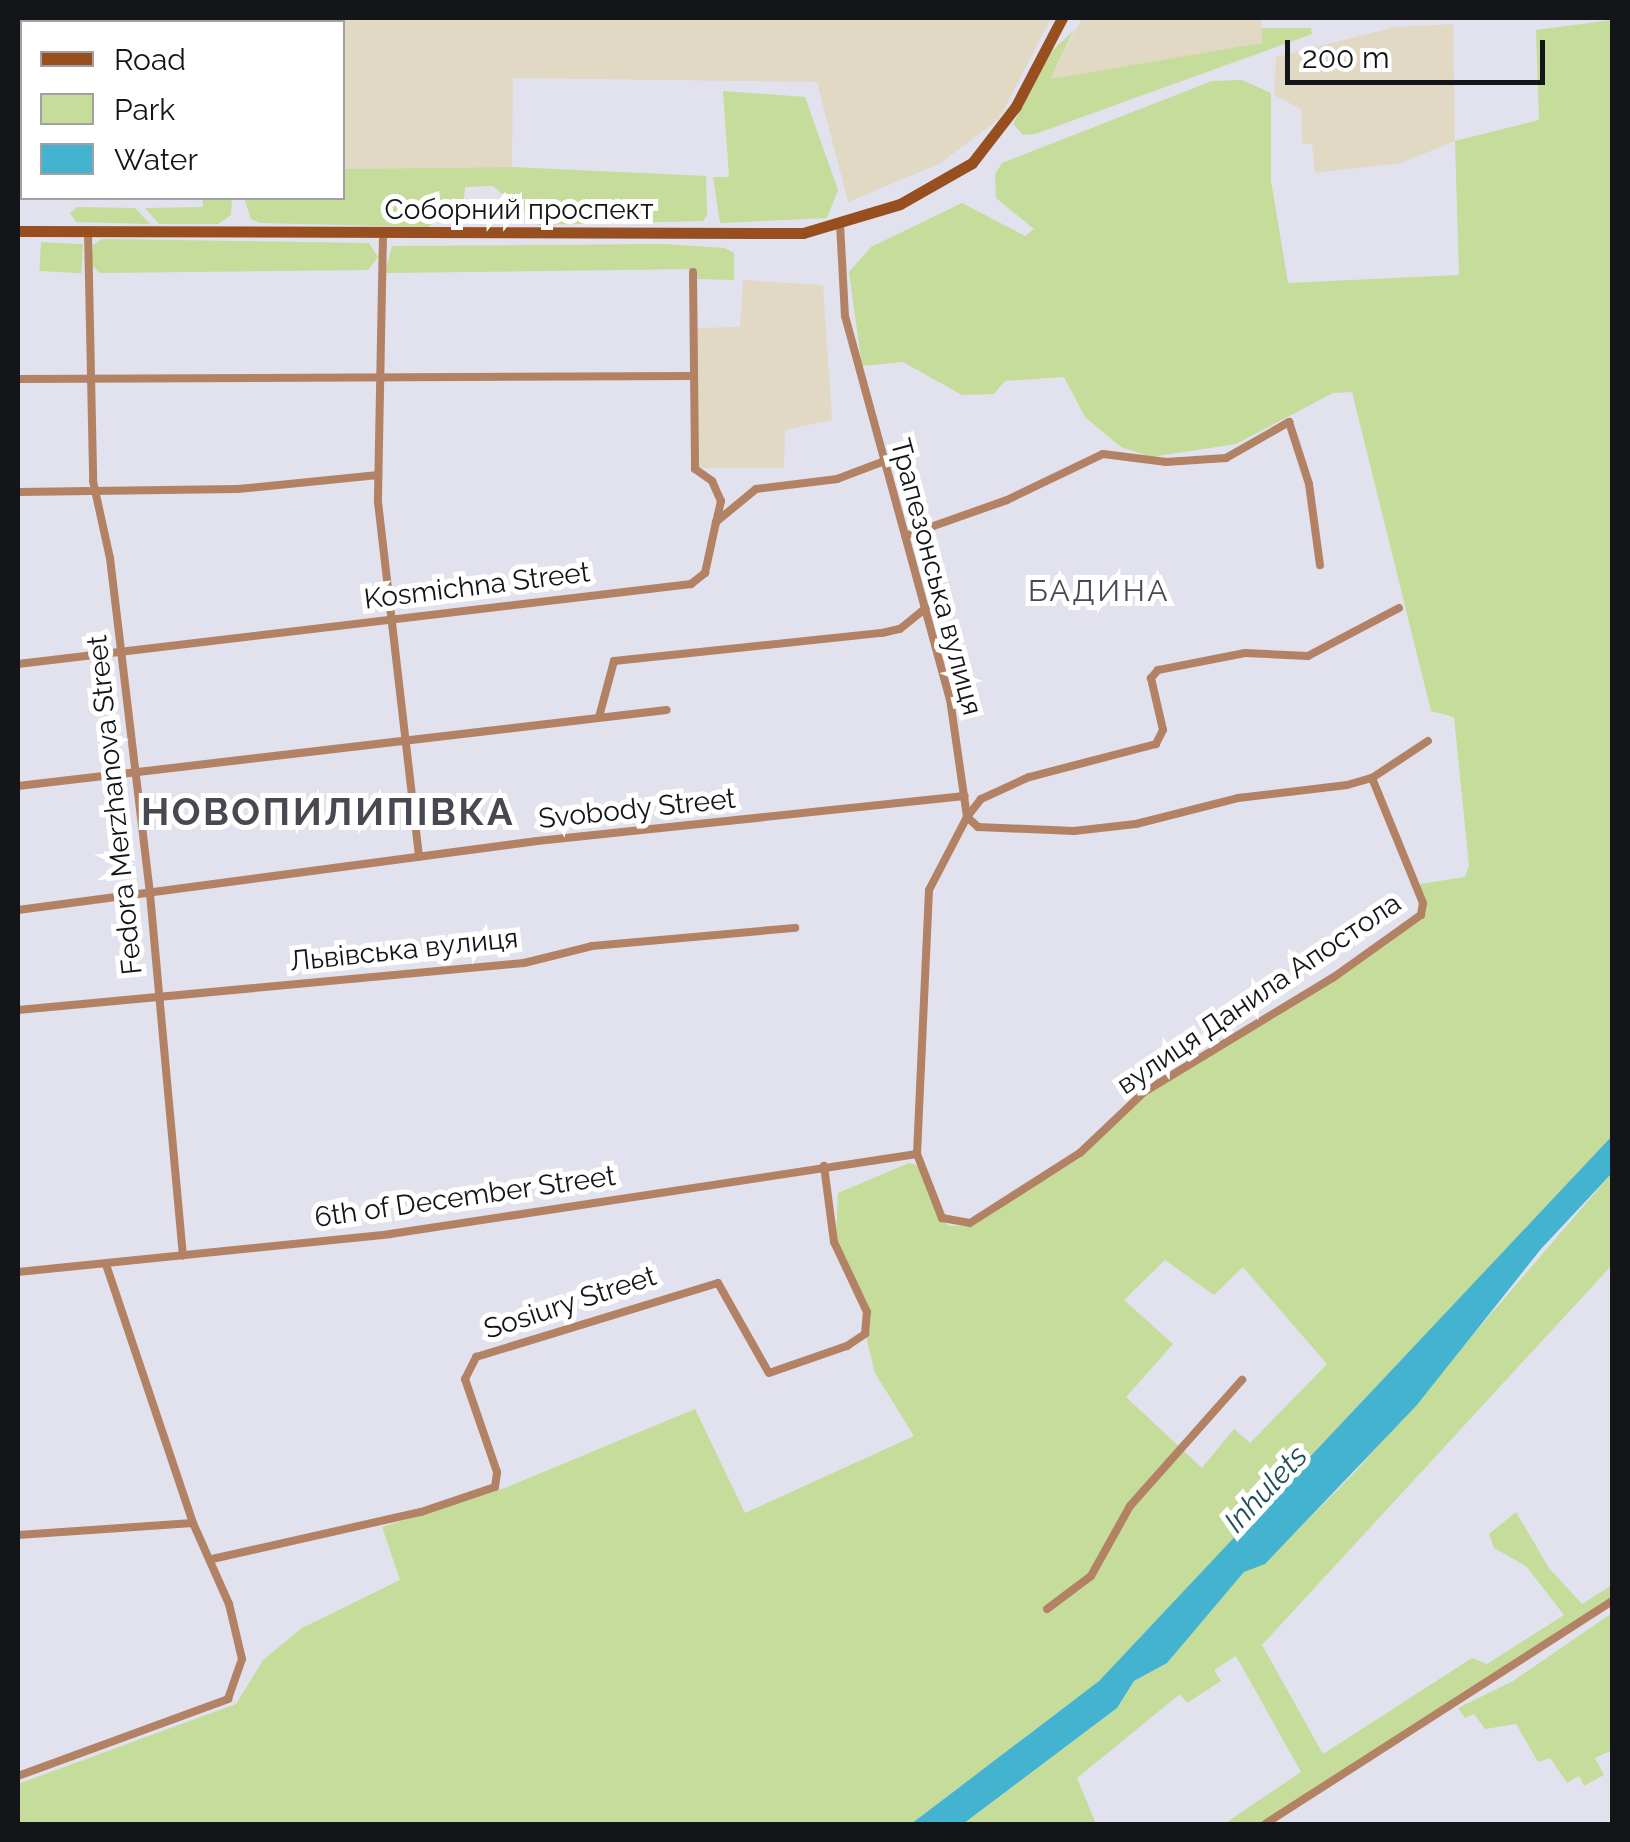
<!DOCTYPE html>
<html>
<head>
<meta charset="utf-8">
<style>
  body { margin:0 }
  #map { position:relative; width:1630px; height:1842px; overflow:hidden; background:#e1e2ed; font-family:Raleway,sans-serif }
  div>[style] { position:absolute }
  .industrial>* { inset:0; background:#e1d9c4 }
  .green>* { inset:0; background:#c5dc9a; transform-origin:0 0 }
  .water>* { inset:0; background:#44b3d0 }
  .street>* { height:8px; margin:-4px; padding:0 4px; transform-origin:4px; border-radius:4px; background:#b38164 }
  .secondary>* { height:11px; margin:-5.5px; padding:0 5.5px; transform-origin:5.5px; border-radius:5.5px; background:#974f1f }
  span { translate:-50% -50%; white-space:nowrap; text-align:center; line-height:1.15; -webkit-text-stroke:10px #fff; paint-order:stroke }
  .street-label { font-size:28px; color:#141518 }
  .neighbourhood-label { font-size:30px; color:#474851; letter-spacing:2.5px }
  .water-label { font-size:30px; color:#204f5b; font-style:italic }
  .district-label { font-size:38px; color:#474851; font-weight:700; letter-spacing:2.5px }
  .frame { position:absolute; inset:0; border:20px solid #141518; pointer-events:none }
  .legend { position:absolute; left:20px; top:20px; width:325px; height:180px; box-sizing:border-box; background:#fff; border:2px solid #a1a1a3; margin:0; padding:12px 18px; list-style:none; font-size:30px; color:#141518 }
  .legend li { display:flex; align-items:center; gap:20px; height:50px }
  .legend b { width:50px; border:2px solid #a1a1a3 }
  .scale { position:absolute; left:1285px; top:40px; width:260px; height:45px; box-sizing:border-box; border:5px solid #141518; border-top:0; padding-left:12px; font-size:30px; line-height:35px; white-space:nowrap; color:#141518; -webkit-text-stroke:8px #fff; paint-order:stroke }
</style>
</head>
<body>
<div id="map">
  <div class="industrial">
    <div style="clip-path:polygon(18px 18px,231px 18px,231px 22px,22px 22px,18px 185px)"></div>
    <div style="clip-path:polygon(257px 18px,1051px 18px,999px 119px,939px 164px,848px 202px,817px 82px,513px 78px,512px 167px,343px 169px,342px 22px)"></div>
    <div style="clip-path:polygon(1082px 18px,1261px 18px,1263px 43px,1049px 80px)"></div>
    <div style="clip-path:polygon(1453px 24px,1455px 141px,1401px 163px,1315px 173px,1312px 144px,1302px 143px,1301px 109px,1274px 95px,1276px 57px,1395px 27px)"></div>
    <div style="clip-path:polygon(743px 280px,823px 285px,832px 420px,785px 430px,784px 468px,699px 468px,697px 328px,740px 327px)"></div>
  </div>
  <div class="green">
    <div style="clip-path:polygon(evenodd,1612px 20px,1612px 1136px,1099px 1681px,911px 1824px,18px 1824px,18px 1784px,236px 1704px,263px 1660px,302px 1628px,400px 1580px,382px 1527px,505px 1488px,695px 1409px,745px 1513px,914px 1436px,875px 1373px,867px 1341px,871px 1311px,836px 1237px,838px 1193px,909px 1163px,919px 1166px,939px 1219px,950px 1226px,970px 1225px,1081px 1158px,1145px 1094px,1342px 976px,1423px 916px,1420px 884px,1465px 877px,1469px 866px,1454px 717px,1431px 711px,1352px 392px,1333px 393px,1236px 444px,1151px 457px,1121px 447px,1085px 417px,1064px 377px,1005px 381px,994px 394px,962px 395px,903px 362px,862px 366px,849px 272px,871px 247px,962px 203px,1025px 236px,1034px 229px,996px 198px,995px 174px,1002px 163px,1212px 81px,1242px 80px,1271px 93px,1271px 181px,1288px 283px,1459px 275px,1455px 141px,1539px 120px,1536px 30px,1612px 20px,1165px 1260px,1214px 1295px,1243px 1267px,1327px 1364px,1250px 1443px,1234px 1429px,1202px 1468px,1126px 1397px,1173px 1344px,1124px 1300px,1165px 1260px)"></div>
    <div style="clip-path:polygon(1262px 28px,1311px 28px,1312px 34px,1035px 134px,1023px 135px,1013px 124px,1050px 53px,1074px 30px,1050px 79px,1262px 43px)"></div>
    <div style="clip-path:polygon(723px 91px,805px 97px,838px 190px,827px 218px,720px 223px,713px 177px,729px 177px)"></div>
    <div style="clip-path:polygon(512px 167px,706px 176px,707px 215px,703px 221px,538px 225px,493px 186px,465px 187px,464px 200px,428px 227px,260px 223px,251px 219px,244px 198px,342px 198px,343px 169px)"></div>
    <div style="clip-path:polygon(202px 198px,232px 198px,231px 215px,218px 224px,159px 224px,145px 208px,203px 207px)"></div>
    <div style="clip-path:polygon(77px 207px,135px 208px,150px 224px,76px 222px,70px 213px)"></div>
    <div style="clip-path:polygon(102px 239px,369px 243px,378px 257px,368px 270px,100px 273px,91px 264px,93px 245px)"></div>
    <div style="left:41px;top:242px;width:42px;height:29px;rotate:3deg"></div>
    <div style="clip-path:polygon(664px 244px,725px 248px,734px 253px,734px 280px,698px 279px,696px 269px,385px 273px,392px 246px)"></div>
    <div style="clip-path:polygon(1612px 1173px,1612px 1265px,1262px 1645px,1323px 1754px,1472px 1658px,1487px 1664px,1564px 1615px,1526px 1566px,1494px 1548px,1489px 1534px,1516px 1512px,1549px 1568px,1582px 1604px,1612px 1585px,1612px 1598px,1259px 1824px,1224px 1824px,1301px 1772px,1236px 1656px,1214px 1670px,1221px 1681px,1187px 1703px,1180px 1694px,1077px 1778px,1096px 1824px,963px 1824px,1117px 1708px,1134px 1681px,1167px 1663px,1244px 1572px,1265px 1563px,1356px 1471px)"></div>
    <div style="clip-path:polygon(1612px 1613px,1612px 1750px,1595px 1758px,1604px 1775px,1584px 1786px,1579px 1776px,1567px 1783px,1550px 1758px,1538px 1762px,1516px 1724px,1485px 1729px,1474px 1714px,1465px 1718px,1458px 1708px,1513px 1681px)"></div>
  </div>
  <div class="water">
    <div style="clip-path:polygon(1612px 1136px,1612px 1173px,1541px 1249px,1416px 1406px,1265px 1564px,1244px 1572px,1167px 1663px,1134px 1681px,1117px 1708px,963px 1824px,911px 1824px,1099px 1681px)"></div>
  </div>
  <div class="street">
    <div style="left:840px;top:224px;width:92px;rotate:86.9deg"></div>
    <div style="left:845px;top:316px;width:397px;rotate:74.7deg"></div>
    <div style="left:950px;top:699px;width:119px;rotate:81.8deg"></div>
    <div style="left:967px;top:817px;width:82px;rotate:117.5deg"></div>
    <div style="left:929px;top:890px;width:264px;rotate:92.6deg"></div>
    <div style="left:917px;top:1154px;width:69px;rotate:68.7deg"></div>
    <div style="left:942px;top:1218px;width:28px;rotate:10deg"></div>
    <div style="left:970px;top:1223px;width:130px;rotate:-32.5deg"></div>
    <div style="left:1080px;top:1153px;width:88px;rotate:-43.6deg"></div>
    <div style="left:1144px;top:1092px;width:222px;rotate:-31.2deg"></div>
    <div style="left:1334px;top:977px;width:107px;rotate:-35.5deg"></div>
    <div style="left:1421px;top:915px;width:12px;rotate:-81deg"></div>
    <div style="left:1423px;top:903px;width:135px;rotate:-112.2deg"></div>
    <div style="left:88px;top:232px;width:249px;rotate:88.8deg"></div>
    <div style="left:93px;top:481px;width:79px;rotate:77.6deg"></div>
    <div style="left:110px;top:558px;width:338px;rotate:83.2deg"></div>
    <div style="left:150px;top:894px;width:363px;rotate:84.8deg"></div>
    <div style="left:383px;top:235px;width:267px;rotate:91.1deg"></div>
    <div style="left:378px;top:502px;width:357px;rotate:83.4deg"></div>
    <div style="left:693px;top:272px;width:197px;rotate:89.4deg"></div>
    <div style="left:695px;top:469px;width:21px;rotate:35deg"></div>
    <div style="left:712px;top:481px;width:22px;rotate:66deg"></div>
    <div style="left:721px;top:501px;width:22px;rotate:103deg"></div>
    <div style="left:18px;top:379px;width:675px;rotate:-0.25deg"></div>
    <div style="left:18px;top:492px;width:220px;rotate:-0.8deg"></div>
    <div style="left:238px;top:489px;width:141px;rotate:-5.7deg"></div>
    <div style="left:905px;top:536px;width:108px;rotate:-19.4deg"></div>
    <div style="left:1007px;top:500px;width:106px;rotate:-25.6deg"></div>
    <div style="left:1103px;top:454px;width:64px;rotate:7.2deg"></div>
    <div style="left:1166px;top:462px;width:60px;rotate:-3.8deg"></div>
    <div style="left:1226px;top:458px;width:73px;rotate:-29.7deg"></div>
    <div style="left:1289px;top:422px;width:65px;rotate:72.1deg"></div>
    <div style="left:1309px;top:484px;width:82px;rotate:82.3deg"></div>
    <div style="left:1399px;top:608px;width:103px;rotate:152.2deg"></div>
    <div style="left:1308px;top:656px;width:63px;rotate:-177.3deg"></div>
    <div style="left:1245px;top:653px;width:89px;rotate:168.9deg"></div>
    <div style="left:1158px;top:670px;width:11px;rotate:131deg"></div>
    <div style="left:1151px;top:678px;width:53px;rotate:77deg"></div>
    <div style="left:1163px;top:730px;width:16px;rotate:117deg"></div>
    <div style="left:1156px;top:744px;width:131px;rotate:165.4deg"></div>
    <div style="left:1029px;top:777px;width:53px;rotate:155.4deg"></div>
    <div style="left:981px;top:799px;width:23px;rotate:128deg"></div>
    <div style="left:967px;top:817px;width:15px;rotate:42deg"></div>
    <div style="left:978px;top:827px;width:96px;rotate:2.4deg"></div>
    <div style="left:1074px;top:831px;width:62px;rotate:-6.4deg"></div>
    <div style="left:1136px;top:824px;width:105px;rotate:-14.3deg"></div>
    <div style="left:1238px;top:798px;width:110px;rotate:-6.8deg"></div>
    <div style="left:1347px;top:785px;width:26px;rotate:-16deg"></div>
    <div style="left:1372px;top:778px;width:67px;rotate:-33.5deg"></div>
    <div style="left:18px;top:664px;width:678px;rotate:-6.78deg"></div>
    <div style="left:691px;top:584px;width:18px;rotate:-38deg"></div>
    <div style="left:705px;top:573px;width:52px;rotate:-77.8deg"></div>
    <div style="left:716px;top:522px;width:52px;rotate:-39.5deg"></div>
    <div style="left:756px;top:489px;width:82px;rotate:-7deg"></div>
    <div style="left:837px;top:479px;width:48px;rotate:-20.7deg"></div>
    <div style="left:599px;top:717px;width:58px;rotate:-75deg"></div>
    <div style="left:614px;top:661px;width:269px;rotate:-6deg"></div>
    <div style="left:882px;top:633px;width:18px;rotate:-13deg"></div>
    <div style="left:900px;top:629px;width:33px;rotate:-39deg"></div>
    <div style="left:18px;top:786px;width:653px;rotate:-6.68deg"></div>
    <div style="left:18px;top:910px;width:524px;rotate:-7.57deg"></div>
    <div style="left:537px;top:841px;width:430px;rotate:-6deg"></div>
    <div style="left:18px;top:1010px;width:508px;rotate:-5.31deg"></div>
    <div style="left:524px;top:963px;width:70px;rotate:-14deg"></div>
    <div style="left:592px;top:946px;width:204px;rotate:-5.1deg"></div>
    <div style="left:18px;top:1272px;width:374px;rotate:-5.8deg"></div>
    <div style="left:390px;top:1234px;width:533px;rotate:-8.63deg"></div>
    <div style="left:18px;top:1535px;width:175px;rotate:-3.9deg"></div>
    <div style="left:212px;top:1559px;width:214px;rotate:-12.7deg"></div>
    <div style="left:421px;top:1512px;width:78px;rotate:-18.7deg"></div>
    <div style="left:495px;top:1487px;width:15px;rotate:-82deg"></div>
    <div style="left:497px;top:1472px;width:98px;rotate:-109deg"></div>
    <div style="left:465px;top:1379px;width:25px;rotate:-63deg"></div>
    <div style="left:476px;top:1357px;width:253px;rotate:-17deg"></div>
    <div style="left:718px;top:1283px;width:103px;rotate:60.5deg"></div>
    <div style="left:769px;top:1373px;width:83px;rotate:-19.1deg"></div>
    <div style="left:847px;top:1346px;width:22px;rotate:-34deg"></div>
    <div style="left:865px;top:1334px;width:22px;rotate:-85deg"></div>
    <div style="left:867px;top:1312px;width:77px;rotate:-115.2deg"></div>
    <div style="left:834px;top:1242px;width:77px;rotate:-97.5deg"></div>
    <div style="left:1047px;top:1609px;width:55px;rotate:-36.9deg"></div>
    <div style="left:1091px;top:1576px;width:80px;rotate:-60.9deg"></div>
    <div style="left:1130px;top:1506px;width:169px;rotate:-48.4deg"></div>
    <div style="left:18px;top:1776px;width:224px;rotate:-20.1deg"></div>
    <div style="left:228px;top:1699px;width:42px;rotate:-70.7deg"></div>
    <div style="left:242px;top:1659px;width:57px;rotate:-103.3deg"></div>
    <div style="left:229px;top:1604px;width:89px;rotate:-114deg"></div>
    <div style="left:193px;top:1523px;width:273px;rotate:-108.6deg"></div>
    <div style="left:1265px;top:1824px;width:412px;rotate:-32.7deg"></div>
  </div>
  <div class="secondary">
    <div style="left:18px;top:231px;width:785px;rotate:0.15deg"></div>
    <div style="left:803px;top:233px;width:101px;rotate:-16.6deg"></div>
    <div style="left:900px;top:204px;width:83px;rotate:-29.7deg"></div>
    <div style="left:972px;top:163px;width:72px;rotate:-52.3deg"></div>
    <div style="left:1016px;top:106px;width:99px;rotate:-62.4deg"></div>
  </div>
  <div class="street-label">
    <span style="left:519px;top:210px">Соборний проспект</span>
    <span style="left:936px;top:577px;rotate:75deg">Трапезонська вулиця</span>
    <span style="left:477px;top:586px;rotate:-7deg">Kosmichna Street</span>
    <span style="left:115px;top:805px;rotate:-96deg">Fedora Merzhanova Street</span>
    <span style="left:637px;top:809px;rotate:-6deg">Svobody Street</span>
    <span style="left:404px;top:950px;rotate:-6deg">Львівська вулиця</span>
    <span style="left:1259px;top:994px;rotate:-34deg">вулиця Данила Апостола</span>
    <span style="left:465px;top:1197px;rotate:-8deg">6th of December Street</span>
    <span style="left:570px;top:1303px;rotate:-18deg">Sosiury Street</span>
  </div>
  <div class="neighbourhood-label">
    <span style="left:1099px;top:591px">БАДИНА</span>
  </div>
  <div class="water-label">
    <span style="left:1266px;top:1489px;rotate:-47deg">Inhulets</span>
  </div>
  <div class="district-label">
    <span style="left:328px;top:812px">НОВОПИЛИПІВКА</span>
  </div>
  <div class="frame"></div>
  <ul class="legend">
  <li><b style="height:12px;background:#974f1f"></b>Road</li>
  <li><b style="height:28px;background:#c5dc9a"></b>Park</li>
  <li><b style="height:28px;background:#44b3d0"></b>Water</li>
  </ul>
  <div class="scale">200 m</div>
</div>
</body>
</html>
